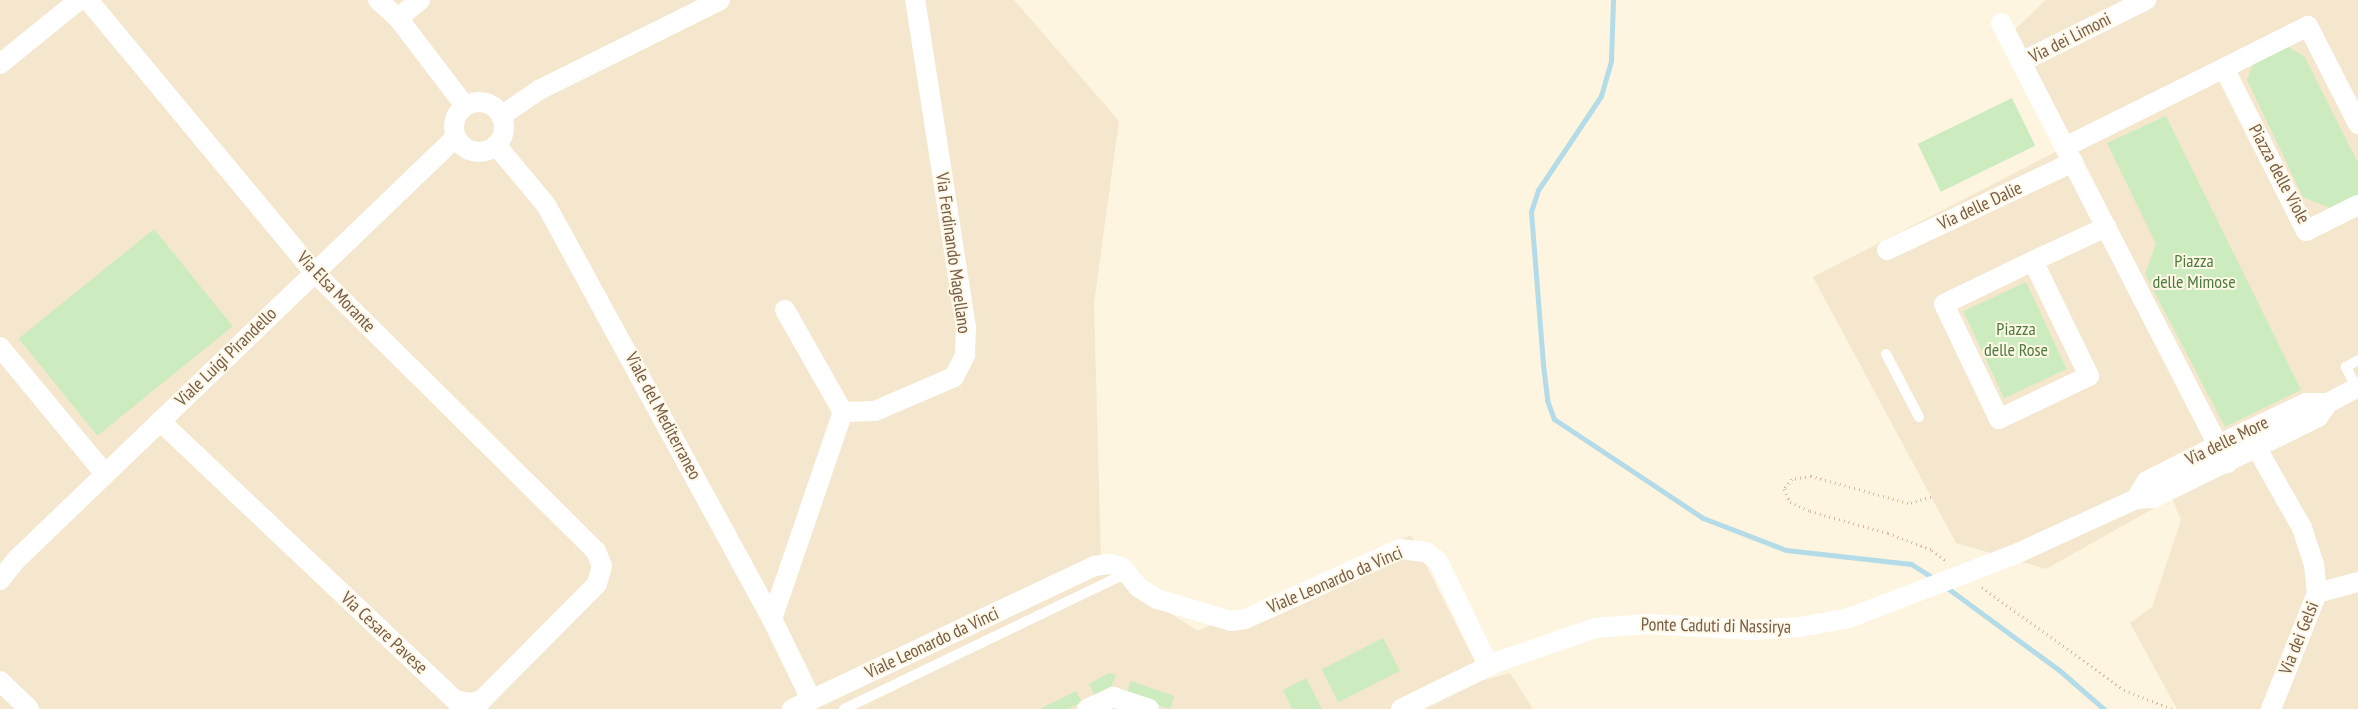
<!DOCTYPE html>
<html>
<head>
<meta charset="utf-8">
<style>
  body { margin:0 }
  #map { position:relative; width:2358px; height:709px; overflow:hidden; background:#fdf5e0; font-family:"PT Sans Narrow",sans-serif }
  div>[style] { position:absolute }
  .residential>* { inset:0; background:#f5e7ce }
  .green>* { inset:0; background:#ccebbe; transform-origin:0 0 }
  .stream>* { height:5px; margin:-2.5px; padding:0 2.5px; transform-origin:2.5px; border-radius:2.5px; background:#b4dbe8 }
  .path>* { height:3px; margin-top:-1.5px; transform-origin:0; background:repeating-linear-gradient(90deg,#d9b899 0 1px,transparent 0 5px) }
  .service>* { height:10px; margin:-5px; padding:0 5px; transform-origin:5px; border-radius:5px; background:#fff }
  .minor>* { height:20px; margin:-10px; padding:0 10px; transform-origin:10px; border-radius:10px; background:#fff }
  .minor>.ring { margin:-10px; padding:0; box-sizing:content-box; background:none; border:20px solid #fff; border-radius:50% }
  span { translate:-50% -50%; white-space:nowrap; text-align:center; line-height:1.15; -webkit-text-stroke:4px #fff8e7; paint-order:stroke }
  .street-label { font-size:18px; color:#755b46 }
  .park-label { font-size:18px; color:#4a7c3d }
</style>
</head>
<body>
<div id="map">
  <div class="residential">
    <div style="clip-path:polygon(0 0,1014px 0,1119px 121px,1094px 303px,1101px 560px,1118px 580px,1198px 631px,1411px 535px,1484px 680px,1510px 673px,1533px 709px,0 709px)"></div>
    <div style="clip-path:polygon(2046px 0,2358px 0,2358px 709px,2177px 709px,2130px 623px,2152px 607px,2181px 520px,2172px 498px,2046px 569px,1956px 543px,1813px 277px,2059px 150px,2002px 42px)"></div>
  </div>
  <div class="green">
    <div style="clip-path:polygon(2287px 46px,2304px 56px,2358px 163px,2358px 195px,2330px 208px,2303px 197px,2247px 80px,2254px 62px)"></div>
    <div style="left:2012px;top:98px;width:53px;height:105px;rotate:64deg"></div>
    <div style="clip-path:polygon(2166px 116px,2301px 390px,2225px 427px,2145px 274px,2156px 244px,2107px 143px)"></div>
    <div style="left:154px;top:229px;width:125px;height:174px;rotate:51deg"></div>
    <div style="left:2026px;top:282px;width:96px;height:69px;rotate:65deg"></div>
    <div style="left:1383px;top:638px;width:37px;height:69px;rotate:63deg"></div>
    <div style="clip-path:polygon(1109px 673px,1116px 675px,1111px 687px,1094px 695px,1089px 684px)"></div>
    <div style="clip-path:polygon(1306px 678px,1322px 709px,1292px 709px,1283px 690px)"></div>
    <div style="left:1131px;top:681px;width:46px;height:14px;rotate:19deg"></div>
    <div style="clip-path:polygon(1076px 691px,1082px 702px,1068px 709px,1040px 709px)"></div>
  </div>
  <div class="stream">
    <div style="left:1613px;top:0;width:61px;rotate:91.9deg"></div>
    <div style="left:1611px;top:61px;width:36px;rotate:106deg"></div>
    <div style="left:1601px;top:96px;width:113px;rotate:123.8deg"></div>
    <div style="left:1538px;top:190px;width:23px;rotate:108deg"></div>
    <div style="left:1531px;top:212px;width:153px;rotate:85.5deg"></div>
    <div style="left:1543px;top:365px;width:35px;rotate:83deg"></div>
    <div style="left:1547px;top:400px;width:20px;rotate:70deg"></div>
    <div style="left:1554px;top:419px;width:179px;rotate:33.6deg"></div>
    <div style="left:1703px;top:518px;width:89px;rotate:21.1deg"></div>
    <div style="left:1786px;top:550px;width:126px;rotate:6.4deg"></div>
    <div style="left:1911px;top:564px;width:28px;rotate:32deg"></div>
    <div style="left:1946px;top:587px;width:140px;rotate:36.3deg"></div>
    <div style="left:2059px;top:670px;width:60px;rotate:40.9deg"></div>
  </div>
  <div class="path">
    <div style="left:1931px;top:497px;width:24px;rotate:165deg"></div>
    <div style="left:1908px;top:503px;width:101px;rotate:-164.4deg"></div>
    <div style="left:1811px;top:476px;width:19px;rotate:171deg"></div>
    <div style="left:1792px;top:479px;width:13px;rotate:129deg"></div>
    <div style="left:1784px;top:489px;width:14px;rotate:65deg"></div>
    <div style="left:1790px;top:502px;width:22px;rotate:24deg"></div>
    <div style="left:1810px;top:511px;width:81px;rotate:15.8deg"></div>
    <div style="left:1888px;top:533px;width:47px;rotate:21.1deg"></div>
    <div style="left:1932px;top:550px;width:19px;rotate:36deg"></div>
    <div style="left:1982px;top:587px;width:175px;rotate:36deg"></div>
    <div style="left:2124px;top:690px;width:52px;rotate:21.6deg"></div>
  </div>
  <div class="service">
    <div style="left:1886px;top:354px;width:71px;rotate:62.4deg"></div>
    <div style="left:2357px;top:388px;width:24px;rotate:-118deg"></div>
    <div style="left:2346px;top:367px;width:14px;rotate:-30deg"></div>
    <div style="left:844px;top:709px;width:313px;rotate:-25.7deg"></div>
  </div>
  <div class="minor">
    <div style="left:88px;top:0;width:354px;rotate:50.3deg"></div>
    <div style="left:314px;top:272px;width:397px;rotate:44.7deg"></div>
    <div style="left:596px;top:551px;width:16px;rotate:68deg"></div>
    <div style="left:602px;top:566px;width:19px;rotate:106deg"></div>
    <div style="left:597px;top:584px;width:163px;rotate:134.8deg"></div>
    <div style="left:482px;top:700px;width:12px;rotate:166deg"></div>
    <div style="left:470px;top:703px;width:15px;rotate:-169deg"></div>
    <div style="left:455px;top:700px;width:406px;rotate:-136.6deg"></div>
    <div style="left:378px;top:0;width:27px;rotate:42deg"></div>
    <div style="left:398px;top:18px;width:111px;rotate:52.7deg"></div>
    <div style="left:398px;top:18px;width:28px;rotate:-39deg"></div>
    <div style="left:2001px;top:23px;width:495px;rotate:62.8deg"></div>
    <div style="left:2021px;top:62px;width:140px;rotate:-26.4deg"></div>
    <div style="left:0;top:64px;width:102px;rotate:-39deg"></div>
    <div class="ring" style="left:454px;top:102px;width:30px;height:30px"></div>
    <div style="left:501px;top:116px;width:46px;rotate:-34.4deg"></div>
    <div style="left:539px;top:90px;width:202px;rotate:-26.4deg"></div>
    <div style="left:2358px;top:124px;width:110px;rotate:-117deg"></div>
    <div style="left:2308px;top:26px;width:94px;rotate:153.4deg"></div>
    <div style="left:2224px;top:68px;width:182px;rotate:63.3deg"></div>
    <div style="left:2306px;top:231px;width:58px;rotate:-26.6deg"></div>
    <div style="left:496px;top:145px;width:78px;rotate:50.2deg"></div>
    <div style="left:546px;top:205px;width:33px;rotate:61deg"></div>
    <div style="left:562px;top:234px;width:439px;rotate:61.4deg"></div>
    <div style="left:772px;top:619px;width:89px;rotate:64deg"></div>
    <div style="left:2065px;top:147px;width:178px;rotate:-26.4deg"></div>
    <div style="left:1887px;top:250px;width:206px;rotate:-25.3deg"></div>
    <div style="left:2033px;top:261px;width:128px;rotate:64deg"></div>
    <div style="left:2089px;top:376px;width:100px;rotate:154.5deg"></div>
    <div style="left:1999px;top:419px;width:127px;rotate:-115.6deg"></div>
    <div style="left:1944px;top:304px;width:99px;rotate:-25.8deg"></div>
    <div style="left:2033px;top:261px;width:81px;rotate:-25deg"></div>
    <div style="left:785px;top:310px;width:117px;rotate:60.4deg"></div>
    <div style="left:0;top:347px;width:165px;rotate:50.4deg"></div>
    <div style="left:2247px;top:431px;width:112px;rotate:60.4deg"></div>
    <div style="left:2302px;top:528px;width:38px;rotate:72deg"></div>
    <div style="left:2314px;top:564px;width:29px;rotate:84deg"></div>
    <div style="left:2317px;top:593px;width:125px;rotate:111.6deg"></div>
    <div style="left:2136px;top:499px;width:21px;rotate:-59deg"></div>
    <div style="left:2147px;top:481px;width:80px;rotate:-26.9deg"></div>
    <div style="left:2218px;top:445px;width:98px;rotate:-25.5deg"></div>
    <div style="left:2306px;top:403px;width:22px"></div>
    <div style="left:0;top:580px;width:26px;rotate:-51deg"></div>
    <div style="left:16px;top:560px;width:610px;rotate:-43.87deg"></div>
    <div style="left:2317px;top:593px;width:42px;rotate:-15deg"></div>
    <div style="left:772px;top:619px;width:219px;rotate:-71.1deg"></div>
    <div style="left:843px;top:412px;width:32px;rotate:-2deg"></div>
    <div style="left:875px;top:411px;width:86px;rotate:-23.3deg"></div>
    <div style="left:954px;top:377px;width:25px;rotate:-63deg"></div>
    <div style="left:965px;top:355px;width:27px;rotate:-88deg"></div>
    <div style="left:966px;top:328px;width:332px;rotate:-98.8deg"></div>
    <div style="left:0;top:681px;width:40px;rotate:44deg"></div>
    <div style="left:792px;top:709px;width:334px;rotate:-25.3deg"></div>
    <div style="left:1094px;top:566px;width:16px;rotate:-7deg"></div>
    <div style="left:1110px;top:564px;width:12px;rotate:14deg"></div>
    <div style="left:1122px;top:567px;width:26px;rotate:51deg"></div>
    <div style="left:1138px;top:587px;width:22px;rotate:32deg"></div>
    <div style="left:1157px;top:599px;width:77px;rotate:16.6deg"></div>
    <div style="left:1231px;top:621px;width:14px;rotate:-8deg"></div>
    <div style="left:1245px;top:619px;width:170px;rotate:-24.3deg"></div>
    <div style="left:1400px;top:549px;width:26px;rotate:7deg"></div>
    <div style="left:1426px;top:552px;width:15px;rotate:37deg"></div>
    <div style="left:1438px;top:561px;width:117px;rotate:64.1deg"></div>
    <div style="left:1087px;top:709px;width:29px;rotate:-25deg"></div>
    <div style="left:1113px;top:697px;width:38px;rotate:18deg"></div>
    <div style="left:1401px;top:709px;width:107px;rotate:-26.1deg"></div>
    <div style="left:1497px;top:662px;width:104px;rotate:-19.1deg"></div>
    <div style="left:1595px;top:628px;width:54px;rotate:-4.2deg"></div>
    <div style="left:1649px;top:624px;width:104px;rotate:3.3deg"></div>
    <div style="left:1753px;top:630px;width:47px;rotate:-3.7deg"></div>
    <div style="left:1800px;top:627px;width:50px;rotate:-10.4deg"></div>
    <div style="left:1849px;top:618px;width:181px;rotate:-21deg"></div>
    <div style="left:2018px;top:553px;width:130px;rotate:-24.6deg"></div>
    <div style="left:2136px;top:499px;width:17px;rotate:-3deg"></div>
    <div style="left:2153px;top:498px;width:184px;rotate:-26.1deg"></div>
    <div style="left:2318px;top:417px;width:17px;rotate:-54deg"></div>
    <div style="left:2328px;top:403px;width:34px;rotate:-28deg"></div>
  </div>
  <div class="street-label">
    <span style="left:2070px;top:38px;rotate:-27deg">Via dei Limoni</span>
    <span style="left:2279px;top:174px;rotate:62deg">Piazza delle Viole</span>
    <span style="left:1980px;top:206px;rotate:-25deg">Via delle Dalie</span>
    <span style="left:953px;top:253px;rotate:82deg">Via Ferdinando Magellano</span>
    <span style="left:336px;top:292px;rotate:46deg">Via Elsa Morante</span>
    <span style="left:226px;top:357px;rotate:-44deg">Viale Luigi Pirandello</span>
    <span style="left:663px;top:416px;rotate:62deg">Viale del Mediterraneo</span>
    <span style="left:2227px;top:441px;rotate:-26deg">Via delle More</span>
    <span style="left:1335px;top:580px;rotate:-23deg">Viale Leonardo da Vinci</span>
    <span style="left:1716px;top:626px;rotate:1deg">Ponte Caduti di Nassirya</span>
    <span style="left:384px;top:633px;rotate:43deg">Via Cesare Pavese</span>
    <span style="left:2299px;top:638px;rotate:-68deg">Via dei Gelsi</span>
    <span style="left:932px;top:643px;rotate:-25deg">Viale Leonardo da Vinci</span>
  </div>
  <div class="park-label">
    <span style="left:2194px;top:272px">Piazza<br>delle Mimose</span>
    <span style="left:2016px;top:340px">Piazza<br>delle Rose</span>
  </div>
</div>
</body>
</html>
